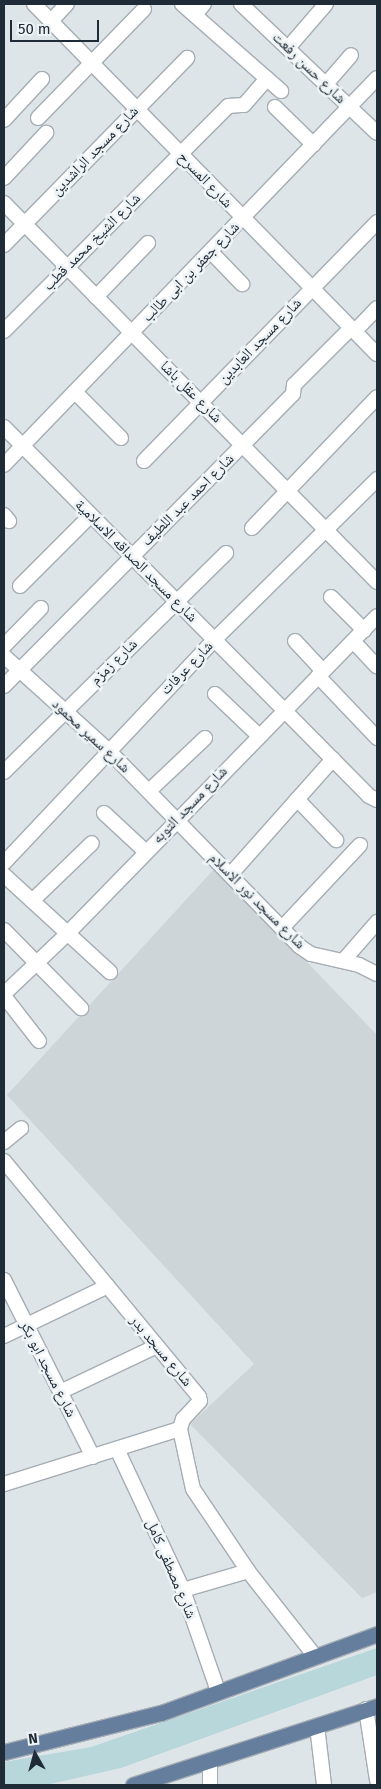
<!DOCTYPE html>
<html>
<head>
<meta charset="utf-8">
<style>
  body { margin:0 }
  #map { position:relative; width:381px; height:1789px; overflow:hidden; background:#dee5e9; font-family:"Fira Sans","Noto Naskh Arabic",sans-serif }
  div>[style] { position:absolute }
  .built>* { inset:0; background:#cdd5d9 }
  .green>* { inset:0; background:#b8d7da }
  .roads { filter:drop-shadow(1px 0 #a5adb4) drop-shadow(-1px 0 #a5adb4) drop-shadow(0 1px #a5adb4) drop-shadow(0 -1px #a5adb4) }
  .street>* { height:14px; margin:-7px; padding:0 7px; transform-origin:7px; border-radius:7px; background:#fff }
  .primary>* { height:15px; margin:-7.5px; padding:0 7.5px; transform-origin:7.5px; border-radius:7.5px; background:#657e9d }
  span { translate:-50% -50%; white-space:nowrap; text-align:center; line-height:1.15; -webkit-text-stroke:5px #eef4f6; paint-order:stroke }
  .street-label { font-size:15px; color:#202b38 }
  .frame { position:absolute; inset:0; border:5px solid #202b38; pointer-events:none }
  .north { position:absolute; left:10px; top:1729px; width:50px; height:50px; -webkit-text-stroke:4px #eef4f6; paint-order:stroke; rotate:353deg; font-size:14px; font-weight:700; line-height:20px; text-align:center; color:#202b38 }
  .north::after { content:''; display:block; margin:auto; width:18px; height:22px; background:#202b38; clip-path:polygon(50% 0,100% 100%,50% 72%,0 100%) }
  .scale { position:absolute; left:10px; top:20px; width:89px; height:22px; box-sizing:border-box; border:2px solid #202b38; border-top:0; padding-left:6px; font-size:15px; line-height:18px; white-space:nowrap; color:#202b38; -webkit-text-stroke:4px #eef4f6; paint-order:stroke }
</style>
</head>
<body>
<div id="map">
  <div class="built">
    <div style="clip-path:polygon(216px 867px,377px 1035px,377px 1592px,362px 1598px,190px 1424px,254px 1364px,7px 1095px)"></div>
  </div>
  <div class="green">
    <div style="clip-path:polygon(377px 1648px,377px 1675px,121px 1768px,46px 1785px,4px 1785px,4px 1762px,91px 1747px)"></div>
  </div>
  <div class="roads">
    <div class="street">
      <div style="left:34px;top:4px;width:490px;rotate:45.6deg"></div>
      <div style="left:182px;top:4px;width:132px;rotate:41.3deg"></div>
      <div style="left:241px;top:4px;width:187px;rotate:43.5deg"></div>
      <div style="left:195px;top:15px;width:14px;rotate:-51deg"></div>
      <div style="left:51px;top:21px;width:23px;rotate:-47deg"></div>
      <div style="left:288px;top:48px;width:58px;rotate:-49.2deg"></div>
      <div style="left:326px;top:84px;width:38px;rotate:-49deg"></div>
      <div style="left:275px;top:107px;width:54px;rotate:44.3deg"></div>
      <div style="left:38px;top:118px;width:152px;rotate:-45.8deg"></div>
      <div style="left:4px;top:120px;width:56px;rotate:-47.2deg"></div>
      <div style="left:4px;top:178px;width:62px;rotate:-47deg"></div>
      <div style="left:4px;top:203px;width:532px;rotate:45.46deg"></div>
      <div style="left:4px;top:245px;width:262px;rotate:-45.6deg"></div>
      <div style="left:211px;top:252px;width:45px;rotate:45.9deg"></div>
      <div style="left:96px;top:297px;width:75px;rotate:-46.1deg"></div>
      <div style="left:4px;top:331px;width:317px;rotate:-45.1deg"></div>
      <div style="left:228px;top:106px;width:16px;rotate:-4deg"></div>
      <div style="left:244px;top:105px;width:35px;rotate:-49deg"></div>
      <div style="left:355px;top:331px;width:32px;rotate:-46deg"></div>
      <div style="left:75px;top:392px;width:65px;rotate:45deg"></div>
      <div style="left:4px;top:427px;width:519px;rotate:45.31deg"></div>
      <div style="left:369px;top:796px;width:9px;rotate:27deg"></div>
      <div style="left:144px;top:461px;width:334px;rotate:-45.7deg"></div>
      <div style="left:4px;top:465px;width:537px;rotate:-46.06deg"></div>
      <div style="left:4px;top:515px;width:8px;rotate:50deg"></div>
      <div style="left:252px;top:528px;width:181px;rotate:-46.3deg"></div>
      <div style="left:20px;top:586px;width:100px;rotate:-45deg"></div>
      <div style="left:331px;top:597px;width:47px;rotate:45deg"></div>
      <div style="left:295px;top:641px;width:41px;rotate:47deg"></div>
      <div style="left:353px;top:641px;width:35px;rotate:47deg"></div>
      <div style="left:4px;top:646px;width:53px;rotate:-45.8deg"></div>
      <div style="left:4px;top:656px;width:140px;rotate:42.1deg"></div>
      <div style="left:108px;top:750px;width:274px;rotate:45.7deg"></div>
      <div style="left:299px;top:946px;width:14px;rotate:34deg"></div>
      <div style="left:311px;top:954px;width:49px;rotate:12.9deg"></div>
      <div style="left:359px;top:965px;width:20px;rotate:27deg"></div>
      <div style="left:318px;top:676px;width:86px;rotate:46.4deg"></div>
      <div style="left:4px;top:686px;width:411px;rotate:-45.3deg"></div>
      <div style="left:293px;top:394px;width:9px;rotate:-84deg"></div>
      <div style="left:294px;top:385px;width:81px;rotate:-45deg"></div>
      <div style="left:215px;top:694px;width:59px;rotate:43.6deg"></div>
      <div style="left:4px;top:772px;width:312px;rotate:-44.6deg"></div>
      <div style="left:149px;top:791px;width:77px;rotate:-43.4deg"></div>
      <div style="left:297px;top:799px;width:57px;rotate:46.4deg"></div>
      <div style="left:104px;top:813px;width:56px;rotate:42.8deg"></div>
      <div style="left:4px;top:863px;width:308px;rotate:-46.7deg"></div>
      <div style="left:215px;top:639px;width:228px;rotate:-44.6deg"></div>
      <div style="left:4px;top:875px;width:144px;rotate:42.5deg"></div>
      <div style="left:230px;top:875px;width:155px;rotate:-48.4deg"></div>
      <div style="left:32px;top:901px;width:83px;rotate:-44deg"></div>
      <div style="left:282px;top:928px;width:114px;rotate:-46.8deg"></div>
      <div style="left:4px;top:930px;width:110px;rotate:45.4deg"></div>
      <div style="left:343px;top:961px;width:52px;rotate:-48.9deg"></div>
      <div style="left:4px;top:994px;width:87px;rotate:-43.6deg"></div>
      <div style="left:67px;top:934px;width:444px;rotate:-45.7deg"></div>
      <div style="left:4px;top:996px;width:57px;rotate:52.1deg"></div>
      <div style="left:4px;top:1142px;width:22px;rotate:-39deg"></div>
      <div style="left:4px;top:1161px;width:306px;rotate:50.4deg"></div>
      <div style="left:199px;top:1397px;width:4px;rotate:76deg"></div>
      <div style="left:200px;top:1401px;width:25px;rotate:133deg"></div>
      <div style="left:183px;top:1419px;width:10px;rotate:107deg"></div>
      <div style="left:180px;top:1429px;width:61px;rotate:77.8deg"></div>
      <div style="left:193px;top:1489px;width:99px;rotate:56.1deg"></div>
      <div style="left:248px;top:1571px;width:108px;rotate:51.8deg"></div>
      <div style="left:4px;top:1280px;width:198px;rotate:63.3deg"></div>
      <div style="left:4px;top:1336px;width:115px;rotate:-25.7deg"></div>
      <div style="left:60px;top:1392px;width:107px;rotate:-25.4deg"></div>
      <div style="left:117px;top:1449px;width:156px;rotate:64.9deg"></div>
      <div style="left:183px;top:1590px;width:107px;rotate:70.9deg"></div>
      <div style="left:4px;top:1484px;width:184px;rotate:-17.4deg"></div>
      <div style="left:183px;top:1590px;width:68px;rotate:-16.3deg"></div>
      <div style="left:366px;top:1709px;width:72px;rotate:81.2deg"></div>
      <div style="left:317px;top:1726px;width:59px;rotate:83.2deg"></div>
      <div style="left:210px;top:1785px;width:23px;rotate:-90deg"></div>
    </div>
    <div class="primary">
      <div style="left:4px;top:1752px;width:162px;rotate:-14deg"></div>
      <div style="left:161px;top:1713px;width:230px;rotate:-20.1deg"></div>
      <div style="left:133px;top:1785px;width:256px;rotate:-17.9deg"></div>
    </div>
  </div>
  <div class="street-label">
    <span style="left:309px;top:68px;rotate:44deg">شارع حسن رفعت</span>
    <span style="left:95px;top:151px;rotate:-46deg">شارع مسجد الراشدين</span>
    <span style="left:205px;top:180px;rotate:46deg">شارع المسرح</span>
    <span style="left:92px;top:242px;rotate:-45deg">شارع الشيخ محمد قطب</span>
    <span style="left:191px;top:272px;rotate:-46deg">شارع جعفر بن ابى طالب</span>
    <span style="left:260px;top:341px;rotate:-46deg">شارع مسجد العابدين</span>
    <span style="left:191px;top:392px;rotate:45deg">شارع عقل باشا</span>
    <span style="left:188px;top:500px;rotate:-45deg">شارع احمد عبد اللطيف</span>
    <span style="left:136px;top:561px;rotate:45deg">شارع مسجد الصداقه الاسلامية</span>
    <span style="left:114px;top:662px;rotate:-44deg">شارع زمزم</span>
    <span style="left:187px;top:668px;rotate:-46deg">شارع عرفات</span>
    <span style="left:91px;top:736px;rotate:43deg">شارع سمير محمود</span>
    <span style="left:190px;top:805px;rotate:-46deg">شارع مسجد التوبه</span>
    <span style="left:257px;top:901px;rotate:45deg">شارع مسجد نور الاسلام</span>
    <span style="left:161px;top:1351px;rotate:50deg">شارع مسجد بدر</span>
    <span style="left:48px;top:1369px;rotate:63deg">شارع مسجد ابو بكر</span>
    <span style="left:171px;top:1569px;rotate:67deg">شارع مصطفى كامل</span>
  </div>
  <div class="frame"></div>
  <div class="north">N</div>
  <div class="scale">50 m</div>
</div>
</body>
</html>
